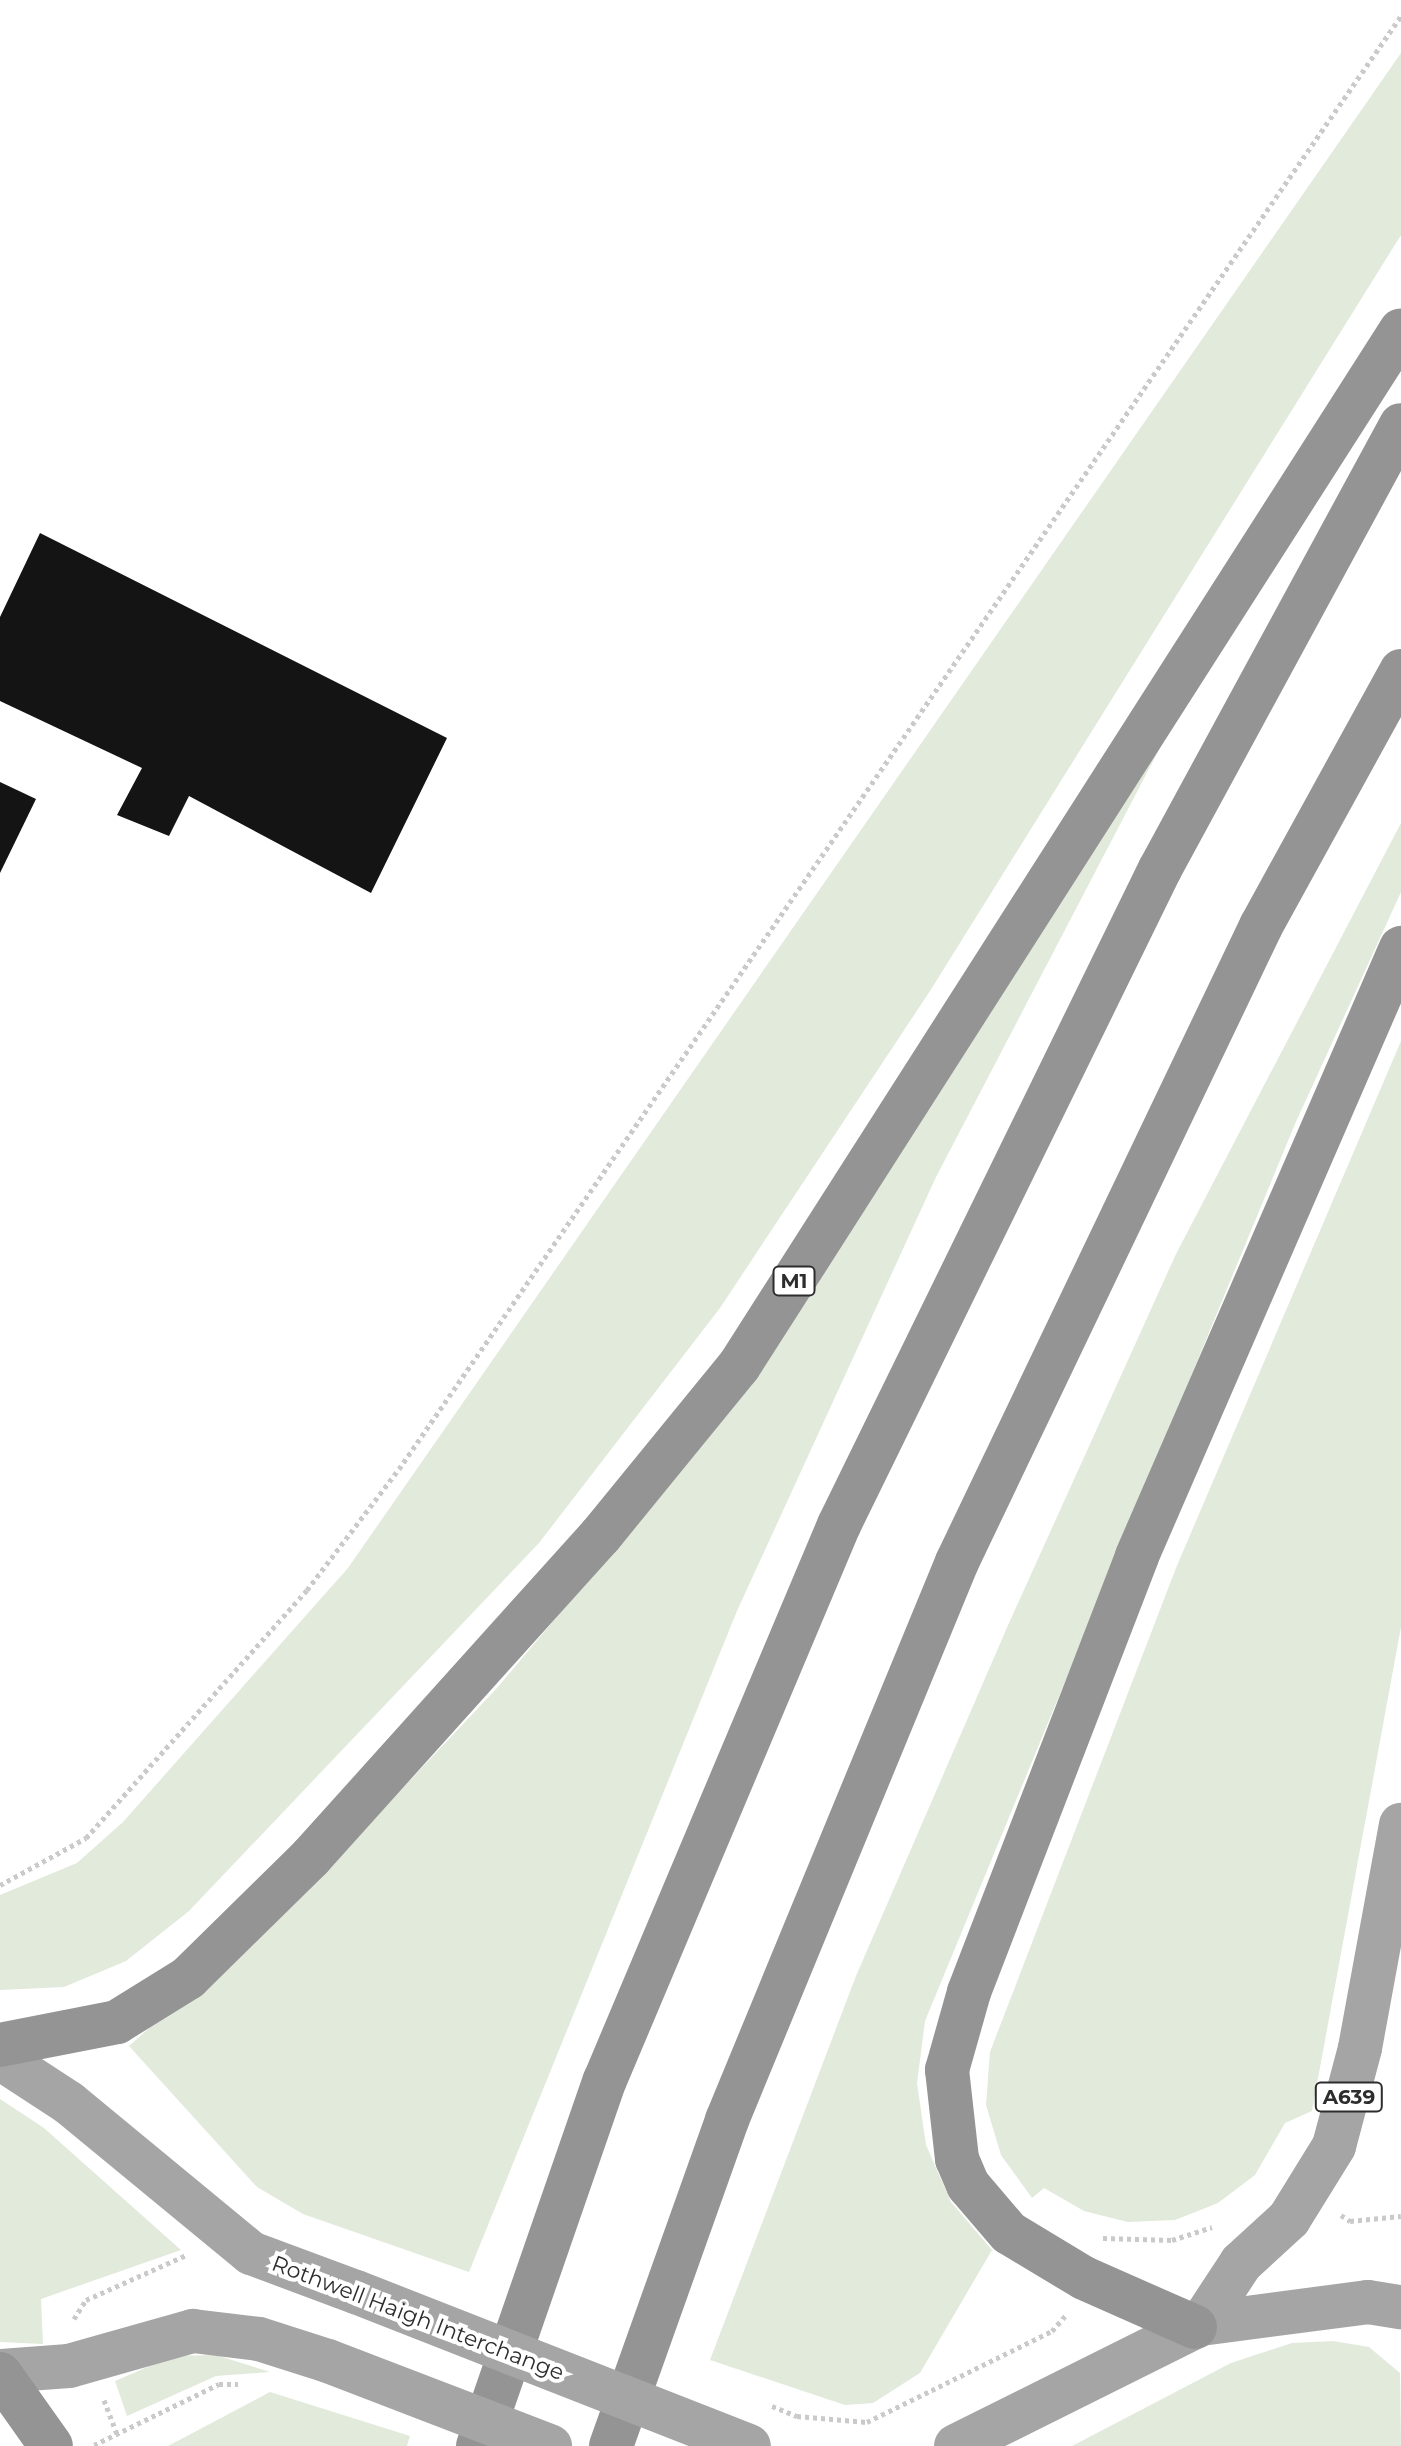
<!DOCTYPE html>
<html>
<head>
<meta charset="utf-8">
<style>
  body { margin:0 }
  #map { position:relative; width:1401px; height:2446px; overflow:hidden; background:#fff; font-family:Montserrat,sans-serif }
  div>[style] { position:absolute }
  .green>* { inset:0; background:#e1eadb }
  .building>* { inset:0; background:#141414 }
  .path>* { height:5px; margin-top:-2.5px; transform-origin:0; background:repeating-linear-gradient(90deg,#cacaca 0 4px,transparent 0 8px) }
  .primary>* { height:44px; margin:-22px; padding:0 22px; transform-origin:22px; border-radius:22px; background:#a5a5a5 }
  .motorway>* { height:44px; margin:-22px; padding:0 22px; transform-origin:22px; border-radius:22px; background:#949494 }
  .path-bridge>* { height:5px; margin-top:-2.5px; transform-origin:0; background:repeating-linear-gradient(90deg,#cacaca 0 4px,transparent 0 8px) }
  .primary-bridge>* { height:44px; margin:-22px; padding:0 22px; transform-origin:22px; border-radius:22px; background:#a5a5a5 }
  span { translate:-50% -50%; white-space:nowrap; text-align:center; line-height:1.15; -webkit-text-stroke:8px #fff; paint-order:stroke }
  .shield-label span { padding:2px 6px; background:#fff; border:2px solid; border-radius:6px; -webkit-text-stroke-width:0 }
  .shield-label { font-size:20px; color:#2d2d2d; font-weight:700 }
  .street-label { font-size:22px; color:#2d2d2d }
</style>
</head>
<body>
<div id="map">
  <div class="green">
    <div style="clip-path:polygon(1401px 53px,1401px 235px,930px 991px,720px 1308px,539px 1543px,189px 1911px,126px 1961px,64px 1987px,0 1990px,0 1895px,77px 1863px,123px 1822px,348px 1568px)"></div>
    <div style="clip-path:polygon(1174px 721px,936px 1177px,737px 1611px,469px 2272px,303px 2214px,257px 2187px,129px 2046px,316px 1880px,497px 1688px,659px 1495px)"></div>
    <div style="clip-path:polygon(1401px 823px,1401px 892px,1295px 1124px,925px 2021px,917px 2083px,926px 2145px,951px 2202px,992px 2250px,920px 2373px,873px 2403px,845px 2405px,710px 2360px,856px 1976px,1009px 1623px,1176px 1254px)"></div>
    <div style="clip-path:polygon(1401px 1041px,1401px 1627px,1312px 2111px,1285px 2123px,1255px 2175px,1218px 2203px,1175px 2220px,1128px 2222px,1084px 2211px,1044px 2188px,1032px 2198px,1001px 2155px,986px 2105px,990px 2052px,1176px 1568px)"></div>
    <div style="clip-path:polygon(0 2099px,44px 2128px,181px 2250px,41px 2299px,43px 2344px,0 2342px)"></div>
    <div style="clip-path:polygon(1333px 2341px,1369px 2347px,1400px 2373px,1401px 2446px,1072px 2446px,1231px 2363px,1292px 2343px)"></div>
    <div style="clip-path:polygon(216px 2355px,270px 2372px,216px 2376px,127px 2416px,115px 2381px,173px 2356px)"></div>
    <div style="clip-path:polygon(270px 2392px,410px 2436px,407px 2446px,168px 2446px)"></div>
  </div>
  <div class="building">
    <div style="clip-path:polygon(40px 533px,447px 738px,371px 893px,189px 796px,169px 836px,117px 815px,142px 768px,0 701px,0 617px)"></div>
    <div style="clip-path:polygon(0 782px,36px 799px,0 873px)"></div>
  </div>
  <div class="path">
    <div style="left:0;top:1885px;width:98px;rotate:-28.7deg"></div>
    <div style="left:86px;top:1838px;width:332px;rotate:-48.3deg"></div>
    <div style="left:307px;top:1590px;width:152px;rotate:-52.8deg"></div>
    <div style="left:399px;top:1469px;width:1765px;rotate:-55.41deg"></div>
    <div style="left:1341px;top:2215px;width:11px;rotate:34deg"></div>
    <div style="left:1350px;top:2221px;width:51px;rotate:-5.6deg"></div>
    <div style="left:1103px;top:2238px;width:69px;rotate:1.7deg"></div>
    <div style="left:1172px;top:2240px;width:42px;rotate:-18deg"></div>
    <div style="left:74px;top:2319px;width:22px;rotate:-58deg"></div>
    <div style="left:86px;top:2300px;width:110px;rotate:-24.2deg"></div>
    <div style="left:104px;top:2400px;width:36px;rotate:69deg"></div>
    <div style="left:797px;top:2416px;width:70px;rotate:4.9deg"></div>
    <div style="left:867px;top:2422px;width:206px;rotate:-26.2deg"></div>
    <div style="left:1052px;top:2331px;width:21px;rotate:-49deg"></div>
    <div style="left:94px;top:2445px;width:139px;rotate:-26deg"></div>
    <div style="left:219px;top:2384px;width:19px"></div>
  </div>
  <div class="primary">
    <div style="left:0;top:2058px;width:82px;rotate:33.1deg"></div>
    <div style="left:69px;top:2103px;width:236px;rotate:39.5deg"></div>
    <div style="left:251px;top:2253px;width:112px;rotate:20.4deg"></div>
    <div style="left:1201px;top:2324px;width:73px;rotate:-56.7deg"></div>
    <div style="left:1241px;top:2263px;width:65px;rotate:-42.5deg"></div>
    <div style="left:1289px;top:2219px;width:86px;rotate:-58.3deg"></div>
    <div style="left:1334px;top:2146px;width:101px;rotate:-75.1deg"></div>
    <div style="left:1360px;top:2048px;width:227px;rotate:-79.6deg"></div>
    <div style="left:0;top:2371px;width:69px;rotate:-4.1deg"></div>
    <div style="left:69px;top:2366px;width:129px;rotate:-15.8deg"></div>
    <div style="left:193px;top:2331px;width:66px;rotate:6.9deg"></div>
    <div style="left:259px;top:2339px;width:72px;rotate:17.7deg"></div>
    <div style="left:956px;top:2446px;width:274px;rotate:-26.5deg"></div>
    <div style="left:1201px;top:2324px;width:168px;rotate:-7.5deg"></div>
    <div style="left:1368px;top:2302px;width:33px;rotate:9deg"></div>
  </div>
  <div class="motorway">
    <div style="left:0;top:2045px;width:119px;rotate:-11.1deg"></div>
    <div style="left:117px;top:2022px;width:84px;rotate:-31.8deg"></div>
    <div style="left:188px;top:1978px;width:173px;rotate:-44.5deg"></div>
    <div style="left:311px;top:1857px;width:433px;rotate:-48deg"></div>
    <div style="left:601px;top:1535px;width:218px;rotate:-50.8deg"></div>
    <div style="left:739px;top:1366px;width:1229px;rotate:-57.42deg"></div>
    <div style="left:1195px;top:2327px;width:121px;rotate:-156.2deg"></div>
    <div style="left:1084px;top:2278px;width:87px;rotate:-149deg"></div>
    <div style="left:1009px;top:2233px;width:63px;rotate:-130.5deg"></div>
    <div style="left:968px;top:2185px;width:28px;rotate:-113deg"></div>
    <div style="left:957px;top:2159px;width:90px;rotate:-96.4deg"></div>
    <div style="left:947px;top:2070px;width:81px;rotate:-74.2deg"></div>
    <div style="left:969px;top:1992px;width:467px;rotate:-68.9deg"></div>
    <div style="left:1137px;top:1556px;width:663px;rotate:-66.53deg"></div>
    <div style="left:0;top:2374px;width:88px;rotate:54.7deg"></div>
    <div style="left:478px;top:2446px;width:387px;rotate:-70.9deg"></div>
    <div style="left:605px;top:2080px;width:602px;rotate:-67.14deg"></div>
    <div style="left:839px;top:1525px;width:730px;rotate:-63.93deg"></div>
    <div style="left:1160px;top:869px;width:505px;rotate:-61.51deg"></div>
    <div style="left:611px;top:2446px;width:346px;rotate:-70.4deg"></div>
    <div style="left:727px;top:2120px;width:604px;rotate:-67.6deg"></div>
    <div style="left:957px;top:1562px;width:705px;rotate:-64.45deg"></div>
    <div style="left:1261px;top:926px;width:291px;rotate:-61.2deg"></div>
  </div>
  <div class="path-bridge">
    <div style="left:772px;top:2406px;width:27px;rotate:22deg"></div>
  </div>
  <div class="primary-bridge">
    <div style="left:356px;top:2292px;width:422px;rotate:21.4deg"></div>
    <div style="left:328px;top:2361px;width:238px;rotate:21deg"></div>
  </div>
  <div class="shield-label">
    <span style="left:794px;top:1281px">M1</span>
    <span style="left:1349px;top:2097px">A639</span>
  </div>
  <div class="street-label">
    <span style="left:418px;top:2318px;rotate:21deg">Rothwell Haigh Interchange</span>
  </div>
</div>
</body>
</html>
